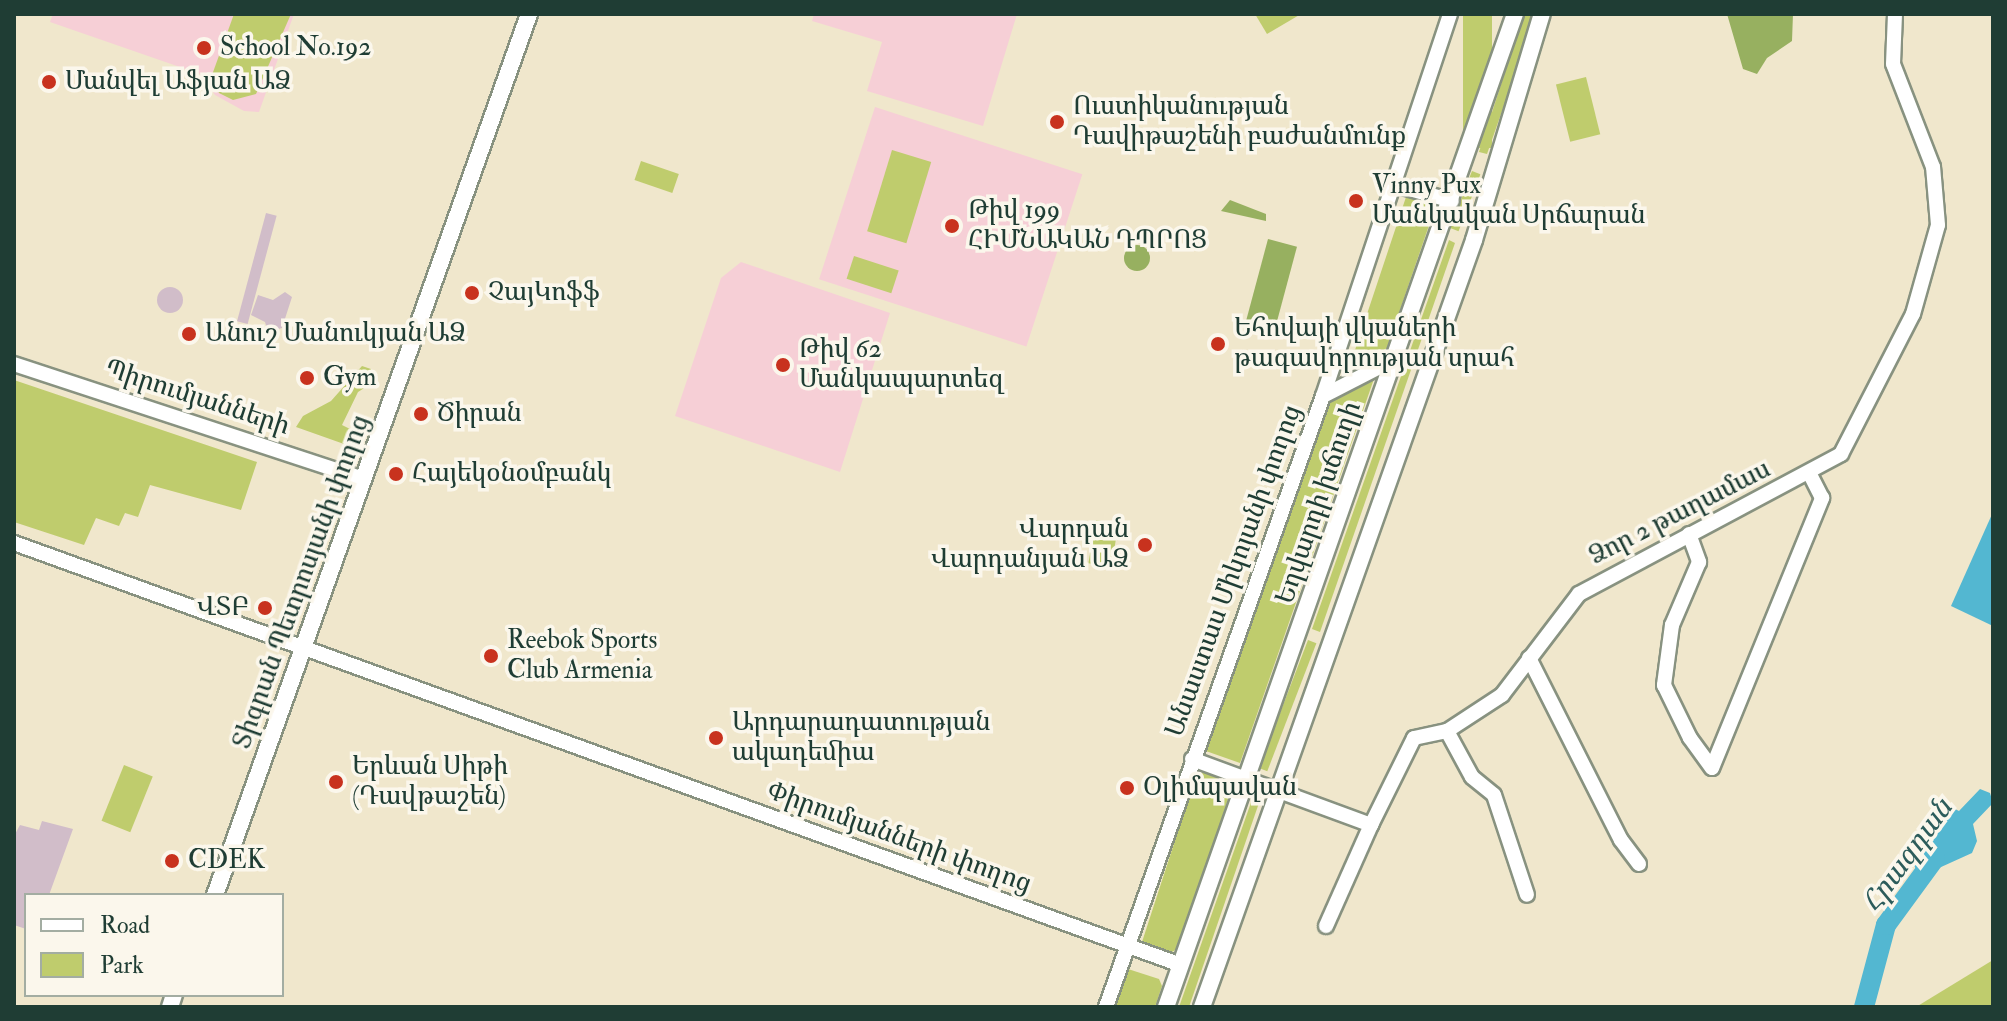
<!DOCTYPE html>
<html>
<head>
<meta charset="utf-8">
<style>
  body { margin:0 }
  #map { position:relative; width:2007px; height:1021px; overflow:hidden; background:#f0e7cc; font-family:"IM FELL Double Pica","Noto Serif Armenian",serif }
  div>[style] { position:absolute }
  .built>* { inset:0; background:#f6cfd6; transform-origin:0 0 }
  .industrial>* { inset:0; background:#d1bdc9; transform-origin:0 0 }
  .round { border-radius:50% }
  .green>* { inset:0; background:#bfcc6d; transform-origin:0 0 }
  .forest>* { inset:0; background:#97b060; transform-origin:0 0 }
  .water>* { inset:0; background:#53b7d1 }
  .river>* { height:20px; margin:-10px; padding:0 10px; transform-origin:10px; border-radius:10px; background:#53b7d1 }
  .roads { filter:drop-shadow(2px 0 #889280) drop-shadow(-2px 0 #889280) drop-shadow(0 2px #889280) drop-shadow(0 -2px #889280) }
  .minor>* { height:14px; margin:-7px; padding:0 7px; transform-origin:7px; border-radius:7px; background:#fff }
  .major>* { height:16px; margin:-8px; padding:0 8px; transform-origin:8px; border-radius:8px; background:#fff }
  .dots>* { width:22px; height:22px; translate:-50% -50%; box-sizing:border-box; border:4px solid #fbf7ec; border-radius:50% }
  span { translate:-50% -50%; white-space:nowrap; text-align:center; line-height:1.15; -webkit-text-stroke:7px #fbf7ec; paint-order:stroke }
  .poi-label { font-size:26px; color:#1f3d34 }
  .left { translate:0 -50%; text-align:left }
  .right { translate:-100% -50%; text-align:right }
  .street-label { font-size:26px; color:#1f3d34 }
  .water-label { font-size:28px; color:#2c5c5b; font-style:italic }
  .frame { position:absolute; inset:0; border:16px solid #1f3d34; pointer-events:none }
  .legend { position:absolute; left:24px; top:893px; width:260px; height:104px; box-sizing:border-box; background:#fbf7ec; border:2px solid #a3ada2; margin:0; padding:10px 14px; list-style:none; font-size:24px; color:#1f3d34 }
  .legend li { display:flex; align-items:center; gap:16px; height:40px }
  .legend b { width:40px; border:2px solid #a3ada2 }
</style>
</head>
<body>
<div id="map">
  <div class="built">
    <div style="clip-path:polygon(53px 14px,294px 14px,259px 112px,244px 111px,215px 95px,200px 74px,50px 22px)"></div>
    <div style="clip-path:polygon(814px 14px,1017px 14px,983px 126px,867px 91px,882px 42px,812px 21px)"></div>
    <div style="left:875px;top:107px;width:218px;height:181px;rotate:18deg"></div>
    <div style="clip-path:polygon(741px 262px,890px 313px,840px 472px,675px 416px,721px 278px)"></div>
  </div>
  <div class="industrial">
    <div style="left:266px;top:213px;width:11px;height:112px;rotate:15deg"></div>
    <div class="round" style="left:157px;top:287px;width:26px;height:26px"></div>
    <div style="clip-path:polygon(285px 292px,292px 297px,282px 328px,268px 332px,265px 322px,251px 315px,258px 295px,273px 300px)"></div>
    <div style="clip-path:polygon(42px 821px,73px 829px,49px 895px,26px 895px,26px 929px,14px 925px,14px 836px,20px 825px,39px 830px)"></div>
  </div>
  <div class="green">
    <div style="clip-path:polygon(234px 14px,291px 14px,256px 94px,233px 100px,219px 93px,212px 75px)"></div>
    <div style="clip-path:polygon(1255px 14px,1301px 14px,1267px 34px)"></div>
    <div style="left:1463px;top:14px;width:29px;height:134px"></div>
    <div style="clip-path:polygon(1524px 14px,1534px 14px,1521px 57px,1487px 154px,1479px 152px)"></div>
    <div style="left:1586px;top:77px;width:59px;height:31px;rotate:76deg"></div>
    <div style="left:892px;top:150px;width:41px;height:85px;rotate:17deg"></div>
    <div style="left:641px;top:161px;width:40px;height:20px;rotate:19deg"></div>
    <div style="left:1472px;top:171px;width:9px;height:61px;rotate:21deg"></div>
    <div style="clip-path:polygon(1406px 197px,1436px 205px,1387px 348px,1348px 371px)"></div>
    <div style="clip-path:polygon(1449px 240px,1455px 243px,1320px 632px,1312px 629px)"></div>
    <div style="left:854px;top:256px;width:47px;height:24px;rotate:18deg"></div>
    <div style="clip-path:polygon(362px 366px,371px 369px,369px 385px,358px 392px,342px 425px,350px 429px,344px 444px,296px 427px,303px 416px,331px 401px)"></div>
    <div style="clip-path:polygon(1375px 376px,1240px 763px,1203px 750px,1328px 402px)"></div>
    <div style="clip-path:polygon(14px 380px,257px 462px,241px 510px,150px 485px,138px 517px,125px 513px,119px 526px,96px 518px,84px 545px,14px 522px)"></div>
    <div style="left:1096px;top:520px;width:23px;height:44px;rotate:10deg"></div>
    <div style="left:1308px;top:640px;width:9px;height:137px;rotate:21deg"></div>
    <div style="left:124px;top:765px;width:31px;height:60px;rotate:22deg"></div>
    <div style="clip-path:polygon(1202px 772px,1223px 780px,1231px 790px,1180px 947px,1172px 952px,1142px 942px,1196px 776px)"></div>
    <div style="clip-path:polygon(1254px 794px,1261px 797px,1189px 1007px,1179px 1007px)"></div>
    <div style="clip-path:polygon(1993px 960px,1993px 1007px,1916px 1007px)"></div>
    <div style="clip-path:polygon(1128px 969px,1159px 979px,1162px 986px,1155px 1007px,1115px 1007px)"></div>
  </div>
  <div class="forest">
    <div style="clip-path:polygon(1727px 14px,1793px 14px,1792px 41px,1767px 58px,1757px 74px,1743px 69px)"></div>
    <div style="clip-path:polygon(1230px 200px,1266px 214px,1266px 221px,1221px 211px)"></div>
    <div style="left:1268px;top:239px;width:30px;height:88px;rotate:15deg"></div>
    <div class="round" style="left:1124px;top:245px;width:26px;height:26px"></div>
  </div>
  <div class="water">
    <div style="clip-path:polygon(1993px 512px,1993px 626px,1951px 606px)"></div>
    <div style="clip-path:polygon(1980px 789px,1990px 793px,1993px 803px,1973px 824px,1977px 841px,1972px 853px,1919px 877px,1910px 855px,1931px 831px,1932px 819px,1951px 807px,1959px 811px)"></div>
  </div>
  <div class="river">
    <div style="left:1864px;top:1007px;width:85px;rotate:-75deg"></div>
    <div style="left:1886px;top:925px;width:83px;rotate:-53.8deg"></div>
  </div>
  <div class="roads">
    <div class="minor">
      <div style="left:1395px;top:185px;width:59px;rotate:15.7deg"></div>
      <div style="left:14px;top:364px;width:368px;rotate:18.2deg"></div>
      <div style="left:1323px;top:396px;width:81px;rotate:-27.2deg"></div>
      <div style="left:1689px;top:534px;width:30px;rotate:70deg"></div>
      <div style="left:1699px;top:562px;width:69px;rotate:113.2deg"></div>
      <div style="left:1672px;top:625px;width:61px;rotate:97.6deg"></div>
      <div style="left:1664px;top:685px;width:59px;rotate:63.9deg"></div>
      <div style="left:1690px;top:738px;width:37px;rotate:54deg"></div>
      <div style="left:14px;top:543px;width:1241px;rotate:19.88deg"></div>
      <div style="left:1529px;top:658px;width:204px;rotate:63.2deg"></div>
      <div style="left:1621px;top:840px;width:30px;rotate:53deg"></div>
      <div style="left:1447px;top:731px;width:52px;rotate:61.5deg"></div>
      <div style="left:1472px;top:777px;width:28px;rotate:39deg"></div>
      <div style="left:1494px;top:795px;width:105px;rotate:71.7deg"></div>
      <div style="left:1192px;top:759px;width:191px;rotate:20.2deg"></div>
      <div style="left:1371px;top:825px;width:97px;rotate:-63.7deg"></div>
      <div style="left:1414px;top:738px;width:34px;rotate:-12deg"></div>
      <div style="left:1447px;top:731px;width:66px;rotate:-33.2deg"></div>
      <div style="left:1502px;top:695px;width:127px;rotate:-52.7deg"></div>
      <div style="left:1579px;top:594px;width:297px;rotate:-28.1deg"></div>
      <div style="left:1841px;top:454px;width:157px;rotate:-62.8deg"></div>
      <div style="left:1913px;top:314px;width:92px;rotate:-74.3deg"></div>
      <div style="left:1938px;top:225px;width:58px;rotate:-94.9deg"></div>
      <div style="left:1933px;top:167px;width:110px;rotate:-111.2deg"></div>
      <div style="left:1893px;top:64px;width:50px;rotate:-87.7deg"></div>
      <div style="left:1712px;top:768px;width:292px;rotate:-67.8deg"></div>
      <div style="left:1822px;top:498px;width:27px;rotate:-117deg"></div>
      <div style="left:1326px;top:926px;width:111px;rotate:-66deg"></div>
      <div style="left:1106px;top:1007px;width:648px;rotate:-70.45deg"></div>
      <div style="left:1323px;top:396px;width:403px;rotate:-71.6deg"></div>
    </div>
    <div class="major">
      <div style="left:215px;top:895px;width:935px;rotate:-70.38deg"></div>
      <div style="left:170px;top:1007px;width:13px;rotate:-72deg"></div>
      <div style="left:1166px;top:1007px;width:1053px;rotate:-70.64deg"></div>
      <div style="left:1202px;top:1007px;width:814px;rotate:-70.47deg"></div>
      <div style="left:1474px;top:240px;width:236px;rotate:-73.3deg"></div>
    </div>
  </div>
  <div class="dots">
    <div style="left:204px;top:48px;background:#c8321e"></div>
    <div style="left:49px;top:82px;background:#c8321e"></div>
    <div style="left:1057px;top:122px;background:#c8321e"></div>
    <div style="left:1356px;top:201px;background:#c8321e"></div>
    <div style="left:952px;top:226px;background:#c8321e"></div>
    <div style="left:472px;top:293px;background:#c8321e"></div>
    <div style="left:189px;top:334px;background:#c8321e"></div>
    <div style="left:1218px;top:344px;background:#c8321e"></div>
    <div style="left:783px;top:365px;background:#c8321e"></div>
    <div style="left:307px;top:378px;background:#c8321e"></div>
    <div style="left:421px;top:414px;background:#c8321e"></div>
    <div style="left:396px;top:474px;background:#c8321e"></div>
    <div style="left:1145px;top:545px;background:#c8321e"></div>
    <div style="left:265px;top:608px;background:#c8321e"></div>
    <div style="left:491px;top:656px;background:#c8321e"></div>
    <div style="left:716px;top:738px;background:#c8321e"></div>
    <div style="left:336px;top:782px;background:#c8321e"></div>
    <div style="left:1127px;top:788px;background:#c8321e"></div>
    <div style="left:172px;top:861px;background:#c8321e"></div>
  </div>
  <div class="poi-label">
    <span class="left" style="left:220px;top:48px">School No.192</span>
    <span class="left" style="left:65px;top:82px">Մանվել Աֆյան ԱՁ</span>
    <span class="left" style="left:1073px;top:122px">Ուստիկանության<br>Դավիթաշենի բաժանմունք</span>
    <span class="left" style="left:1372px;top:201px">Vinny Pux<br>Մանկական Սրճարան</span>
    <span class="left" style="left:968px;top:226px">Թիվ 199<br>ՀԻՄՆԱԿԱՆ ԴՊՐՈՑ</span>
    <span class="left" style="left:488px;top:293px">ՉայԿոֆֆ</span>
    <span class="left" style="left:1234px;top:344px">Եհովայի վկաների<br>թագավորության սրահ</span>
    <span class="left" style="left:205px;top:334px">Անուշ Մանուկյան ԱՁ</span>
    <span class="left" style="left:799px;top:365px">Թիվ 62<br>Մանկապարտեզ</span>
    <span class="left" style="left:323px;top:378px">Gym</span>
    <span class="left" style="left:437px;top:414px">Ծիրան</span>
    <span class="left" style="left:412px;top:474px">Հայեկօնօմբանկ</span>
    <span class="right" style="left:1129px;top:545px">Վարդան<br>Վարդանյան ԱՁ</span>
    <span class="right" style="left:249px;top:608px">ՎՏԲ</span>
    <span class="left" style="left:507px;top:656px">Reebok Sports<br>Club Armenia</span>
    <span class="left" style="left:732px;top:738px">Արդարադատության<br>ակադեմիա</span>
    <span class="left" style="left:352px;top:782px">Երևան Սիթի<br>(Դավթաշեն)</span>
    <span class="left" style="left:1143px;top:788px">Օլիմպավան</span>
    <span class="left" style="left:188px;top:861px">CDEK</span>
  </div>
  <div class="street-label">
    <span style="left:197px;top:398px;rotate:18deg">Պիրումյանների</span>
    <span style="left:1319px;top:503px;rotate:-71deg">Եղվարդի խճուղի</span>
    <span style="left:1680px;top:513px;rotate:-27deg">Ձոր 2 թաղամաս</span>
    <span style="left:1234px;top:571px;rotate:-70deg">Անաստաս Միկոյանի փողոց</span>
    <span style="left:302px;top:582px;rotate:-70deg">Տիգրան Պետրոսյանի փողոց</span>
    <span style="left:899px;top:838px;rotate:20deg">Փիրումյանների փողոց</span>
  </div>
  <div class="water-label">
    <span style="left:1908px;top:856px;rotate:-54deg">Հրազդան</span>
  </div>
  <div class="frame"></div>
  <ul class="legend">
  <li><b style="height:10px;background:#fff"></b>Road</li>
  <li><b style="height:22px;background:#bfcc6d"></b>Park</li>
  </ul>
</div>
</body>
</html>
